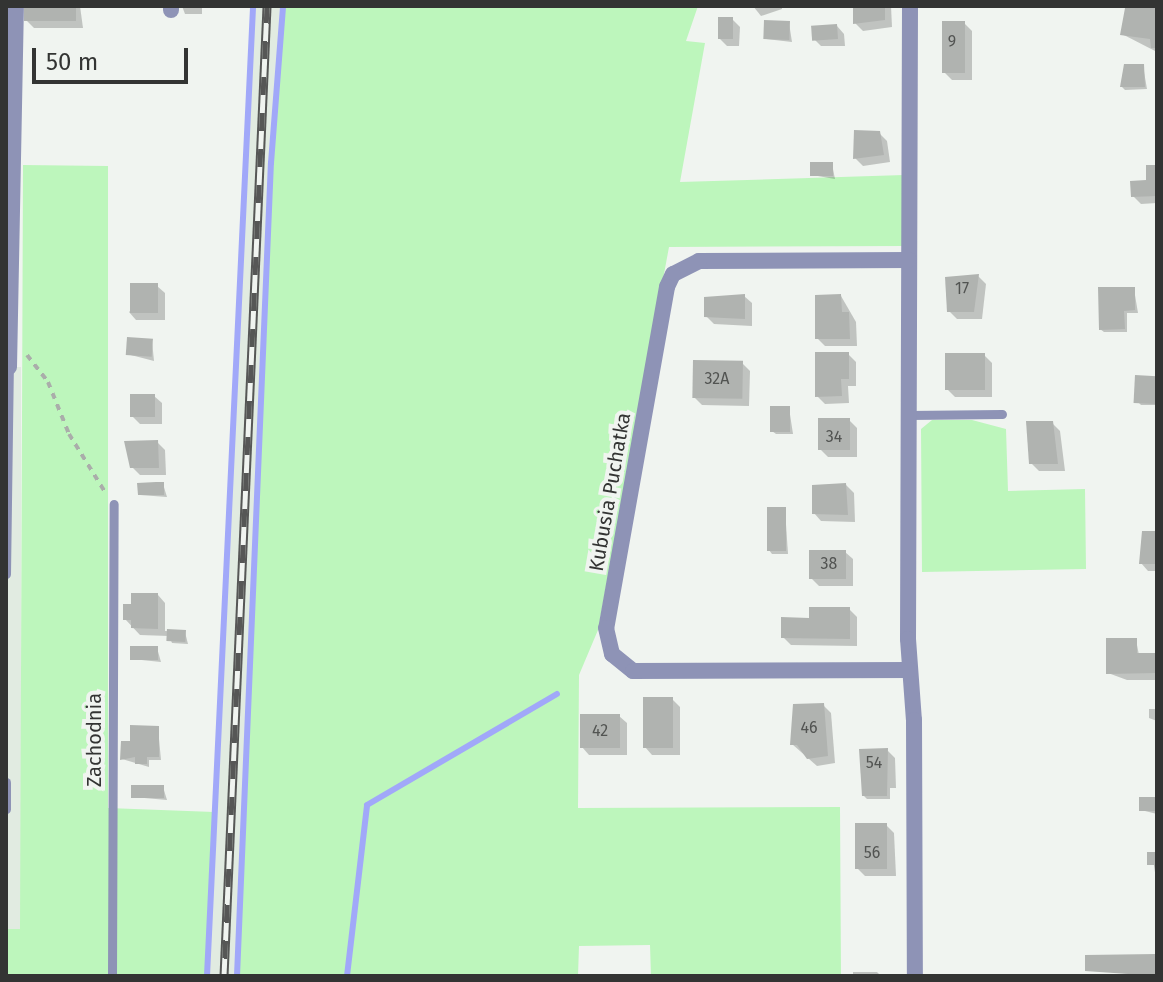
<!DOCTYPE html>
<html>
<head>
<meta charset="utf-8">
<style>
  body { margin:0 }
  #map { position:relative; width:1163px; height:982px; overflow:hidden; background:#f0f4f0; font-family:"Fira Sans",sans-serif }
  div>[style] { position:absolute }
  .built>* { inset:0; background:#e1ebe1; transform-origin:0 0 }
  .green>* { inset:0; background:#bdf6bc }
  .shadow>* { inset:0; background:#0003 }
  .stream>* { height:6px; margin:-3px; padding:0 3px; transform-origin:3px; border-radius:3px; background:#a1a8f9 }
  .building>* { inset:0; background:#b0b3b0; transform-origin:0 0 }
  .path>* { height:4px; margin-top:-2px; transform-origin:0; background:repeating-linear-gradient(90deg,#aaadaa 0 6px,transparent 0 12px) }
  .service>* { height:9px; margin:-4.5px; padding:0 4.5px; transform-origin:4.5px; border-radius:4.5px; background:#8e93b6 }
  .minor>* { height:16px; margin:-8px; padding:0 8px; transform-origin:8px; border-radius:8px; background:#8e93b6 }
  .rail>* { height:9px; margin-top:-4.5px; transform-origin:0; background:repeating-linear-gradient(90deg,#f0f4f0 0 18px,#565756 0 36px); box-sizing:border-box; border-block:2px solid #565756 }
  span { translate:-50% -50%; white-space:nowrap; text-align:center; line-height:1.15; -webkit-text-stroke:8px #f0f4f0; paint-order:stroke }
  .number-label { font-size:16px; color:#525452 }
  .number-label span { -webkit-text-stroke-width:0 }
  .street-label { font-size:20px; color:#333433 }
  .frame { position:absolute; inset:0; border:8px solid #333433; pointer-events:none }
  .scale { position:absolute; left:32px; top:48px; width:156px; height:36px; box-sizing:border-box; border:4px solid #333433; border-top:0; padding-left:10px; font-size:24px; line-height:28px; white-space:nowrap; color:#333433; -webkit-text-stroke:6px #f0f4f0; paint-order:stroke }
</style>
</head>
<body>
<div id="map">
  <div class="built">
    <div style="clip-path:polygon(253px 6px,282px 6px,271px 163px,237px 976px,207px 976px)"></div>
    <div style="left:6px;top:367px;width:15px;height:562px"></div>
  </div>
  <div class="green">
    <div style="clip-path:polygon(283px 6px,698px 6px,686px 41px,705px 43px,680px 182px,904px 175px,905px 246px,669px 247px,598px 630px,579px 675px,578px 808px,840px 807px,841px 976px,651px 976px,650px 945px,579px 946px,578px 976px,237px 976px,271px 163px)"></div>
    <div style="clip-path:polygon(23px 165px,108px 166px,108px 808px,214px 812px,207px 976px,6px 976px,6px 929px,20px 929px)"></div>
    <div style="clip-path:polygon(932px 420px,972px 420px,1006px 429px,1008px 491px,1085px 489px,1086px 569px,922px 572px,921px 429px)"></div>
  </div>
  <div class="shadow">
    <div style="clip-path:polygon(26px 6px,80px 6px,83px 28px,34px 28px,26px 20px)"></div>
    <div style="clip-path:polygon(182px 6px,202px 6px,202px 14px,185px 14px)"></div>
    <div style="clip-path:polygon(753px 6px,782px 6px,782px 9px,761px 16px)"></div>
    <div style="clip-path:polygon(855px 6px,891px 6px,892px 27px,863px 31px,855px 23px)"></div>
    <div style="clip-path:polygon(1155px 10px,1157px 12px,1157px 52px,1122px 34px,1122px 24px)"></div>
    <div style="clip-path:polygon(732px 19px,740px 27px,739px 46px,727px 46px,719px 38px)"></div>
    <div style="clip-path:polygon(789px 23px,792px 42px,766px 39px)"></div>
    <div style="clip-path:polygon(964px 23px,972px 31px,972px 80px,952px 80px,944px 72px)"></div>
    <div style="clip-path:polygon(837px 26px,844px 34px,845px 46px,821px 46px,813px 38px)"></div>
    <div style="clip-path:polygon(1143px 66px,1147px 89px,1125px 90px,1122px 87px)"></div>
    <div style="clip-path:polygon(879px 133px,887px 141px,890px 162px,863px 166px,855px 158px)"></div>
    <div style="clip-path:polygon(832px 164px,835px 179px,812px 175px)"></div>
    <div style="clip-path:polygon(1157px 167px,1157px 203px,1141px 204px,1133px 196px)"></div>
    <div style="clip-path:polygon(978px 276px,986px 284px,982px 319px,957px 319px,949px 311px)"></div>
    <div style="clip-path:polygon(157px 286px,165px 293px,165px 320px,136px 320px,129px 312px)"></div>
    <div style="clip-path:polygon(1134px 289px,1138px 313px,1127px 313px,1127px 332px,1104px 332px,1100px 329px)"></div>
    <div style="clip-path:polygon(744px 296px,752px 303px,752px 326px,714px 324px,706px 316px)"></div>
    <div style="clip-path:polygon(841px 296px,856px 322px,857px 346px,825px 346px,817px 338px)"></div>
    <div style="clip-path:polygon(152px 341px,154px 361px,127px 354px)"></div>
    <div style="clip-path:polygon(848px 354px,856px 362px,856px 386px,848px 386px,849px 403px,825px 404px,817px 396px)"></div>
    <div style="clip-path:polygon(984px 355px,992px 363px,992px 397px,955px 397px,947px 389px)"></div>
    <div style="clip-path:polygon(742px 363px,750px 371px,749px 406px,702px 405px,694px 397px)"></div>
    <div style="clip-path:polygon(1157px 377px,1157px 405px,1141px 405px,1138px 402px)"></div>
    <div style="clip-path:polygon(154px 396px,162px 403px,162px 424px,140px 424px,132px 416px)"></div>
    <div style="clip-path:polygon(789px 408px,793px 434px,776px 434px,772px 431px)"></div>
    <div style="clip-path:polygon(849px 420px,857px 428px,857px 457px,828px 457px,820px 449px)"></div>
    <div style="clip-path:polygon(1052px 423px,1060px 431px,1065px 471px,1039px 471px,1031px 463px)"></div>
    <div style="clip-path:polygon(157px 442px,165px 450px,166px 475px,140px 475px,132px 467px)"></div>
    <div style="clip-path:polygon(163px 484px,167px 497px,140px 495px)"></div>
    <div style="clip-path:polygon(846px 485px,854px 493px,855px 522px,821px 521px,814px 513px)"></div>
    <div style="clip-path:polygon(785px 509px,788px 554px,772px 554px,769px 550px)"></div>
    <div style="clip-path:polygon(1157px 533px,1157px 571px,1148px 571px,1141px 563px)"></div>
    <div style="clip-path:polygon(845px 552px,853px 559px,853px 586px,819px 586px,811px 578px)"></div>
    <div style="clip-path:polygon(158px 595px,165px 603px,165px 631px,185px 632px,188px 644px,172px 643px,169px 636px,140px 635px,125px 619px)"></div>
    <div style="clip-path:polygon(849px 609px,857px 617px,857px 646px,791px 645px,783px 637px)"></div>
    <div style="clip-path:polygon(1136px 640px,1139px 655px,1157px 655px,1157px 680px,1127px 680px,1108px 673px)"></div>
    <div style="clip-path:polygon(157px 648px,161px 662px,132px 659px)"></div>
    <div style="clip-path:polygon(672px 699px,680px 707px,680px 755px,652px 755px,645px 747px)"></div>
    <div style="clip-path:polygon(823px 705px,831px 713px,835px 763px,817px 766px,792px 744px)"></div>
    <div style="clip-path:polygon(1149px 709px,1157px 709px,1157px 721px,1149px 718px)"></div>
    <div style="clip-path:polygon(619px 716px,627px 723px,627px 755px,589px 755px,582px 747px)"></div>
    <div style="clip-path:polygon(158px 728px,161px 760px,149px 760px,149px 767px,122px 759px,132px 743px)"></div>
    <div style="clip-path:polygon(888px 751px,895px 758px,896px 788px,890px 788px,890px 799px,867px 799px,864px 796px)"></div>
    <div style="clip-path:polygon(163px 787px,167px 800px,133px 797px)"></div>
    <div style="clip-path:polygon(1157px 799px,1157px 814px,1141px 810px)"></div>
    <div style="clip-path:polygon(886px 825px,894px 833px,896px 876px,865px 876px,857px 868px)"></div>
    <div style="clip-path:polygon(1155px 956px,1157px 976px,1087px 970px)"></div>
    <div style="clip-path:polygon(853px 972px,877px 972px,881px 976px,853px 976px)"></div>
  </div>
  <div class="stream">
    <div style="left:207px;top:976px;width:971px;rotate:-87.28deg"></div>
    <div style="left:237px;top:976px;width:814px;rotate:-87.61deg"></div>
    <div style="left:271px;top:163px;width:157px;rotate:-85.6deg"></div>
    <div style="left:347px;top:976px;width:172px;rotate:-83.3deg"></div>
    <div style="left:367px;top:805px;width:220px;rotate:-30.3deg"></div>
  </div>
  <div class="building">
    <div style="left:24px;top:6px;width:52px;height:15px"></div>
    <div style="clip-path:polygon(853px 6px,885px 6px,885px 20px,853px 24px)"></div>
    <div style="clip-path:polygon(1125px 8px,1156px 8px,1157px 48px,1151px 48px,1150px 39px,1120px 35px)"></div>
    <div style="left:718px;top:17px;width:15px;height:22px"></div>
    <div style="left:764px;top:20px;width:26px;height:19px;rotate:2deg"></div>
    <div style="left:942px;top:21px;width:23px;height:52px"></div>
    <div style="left:837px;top:24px;width:15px;height:26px;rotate:86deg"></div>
    <div style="clip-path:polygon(1124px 64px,1144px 64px,1145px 87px,1120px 87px)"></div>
    <div style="clip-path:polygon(854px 130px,880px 131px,884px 155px,853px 159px)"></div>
    <div style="left:810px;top:162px;width:23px;height:14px"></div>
    <div style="clip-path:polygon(1146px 165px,1157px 165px,1157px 196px,1131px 197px,1130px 181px,1146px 180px)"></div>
    <div style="clip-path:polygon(979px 274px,974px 312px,947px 312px,945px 277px)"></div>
    <div style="left:130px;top:283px;width:28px;height:30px"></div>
    <div style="clip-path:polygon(1098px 287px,1135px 287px,1135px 310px,1124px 311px,1125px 329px,1099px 330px)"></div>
    <div style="clip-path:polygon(745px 294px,745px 319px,704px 317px,704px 297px)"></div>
    <div style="clip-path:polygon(841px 294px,842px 312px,849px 312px,850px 339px,815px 339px,815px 295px)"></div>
    <div style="left:127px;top:337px;width:26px;height:18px;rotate:4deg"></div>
    <div style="clip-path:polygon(815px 352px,849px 352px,849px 379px,841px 379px,842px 396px,815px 397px)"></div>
    <div style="left:945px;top:353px;width:40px;height:37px"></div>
    <div style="left:693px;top:360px;width:50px;height:38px;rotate:1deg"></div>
    <div style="left:1135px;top:375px;width:22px;height:28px;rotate:3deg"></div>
    <div style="left:130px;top:394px;width:25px;height:23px"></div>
    <div style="left:770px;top:406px;width:20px;height:26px"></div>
    <div style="left:818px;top:418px;width:32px;height:32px"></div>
    <div style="clip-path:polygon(1026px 421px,1053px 421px,1058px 464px,1029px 464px)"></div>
    <div style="clip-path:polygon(158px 440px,159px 468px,130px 468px,124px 441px)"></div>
    <div style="clip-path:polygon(156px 482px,164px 482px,164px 495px,138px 495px,137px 483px)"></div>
    <div style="clip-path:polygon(846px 483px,848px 515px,812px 514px,812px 485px)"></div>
    <div style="left:767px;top:507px;width:19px;height:44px"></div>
    <div style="clip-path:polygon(1142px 531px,1157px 531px,1157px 564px,1139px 564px)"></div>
    <div style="left:809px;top:550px;width:37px;height:29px"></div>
    <div style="clip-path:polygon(131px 593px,158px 593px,158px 629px,131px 628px,131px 620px,123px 620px,123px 604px,131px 604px)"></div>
    <div style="clip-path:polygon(809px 607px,850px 607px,850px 639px,781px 638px,781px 617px,809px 618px)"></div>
    <div style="left:167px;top:629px;width:19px;height:12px;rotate:3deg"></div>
    <div style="clip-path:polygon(1106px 638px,1137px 638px,1137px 653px,1157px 653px,1157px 673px,1106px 674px)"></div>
    <div style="left:130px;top:646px;width:28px;height:14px"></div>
    <div style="left:643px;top:697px;width:30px;height:51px"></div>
    <div style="clip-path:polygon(824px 703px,828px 756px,807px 759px,797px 745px,790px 745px,793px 704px)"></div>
    <div style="left:580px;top:714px;width:40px;height:34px"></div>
    <div style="clip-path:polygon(130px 725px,159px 726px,159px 757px,147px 757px,147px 764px,135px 764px,135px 757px,120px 760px,121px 741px,130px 741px)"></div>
    <div style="clip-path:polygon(888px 748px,887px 796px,862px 796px,859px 749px)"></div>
    <div style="left:164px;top:785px;width:13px;height:33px;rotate:90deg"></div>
    <div style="left:1139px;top:797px;width:18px;height:14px"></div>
    <div style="left:855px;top:823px;width:32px;height:46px"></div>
    <div style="clip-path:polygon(1147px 852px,1157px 852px,1157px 887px,1154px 865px,1147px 865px)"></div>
    <div style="clip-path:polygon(1156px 954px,1157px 976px,1085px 971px,1085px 955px)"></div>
  </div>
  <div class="path">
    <div style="left:27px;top:355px;width:34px;rotate:52deg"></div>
    <div style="left:48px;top:382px;width:56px;rotate:68deg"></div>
    <div style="left:69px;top:434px;width:68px;rotate:58.2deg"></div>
  </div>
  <div class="service">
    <div style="left:909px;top:415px;width:93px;rotate:-0.6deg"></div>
    <div style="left:6px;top:574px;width:207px;rotate:-89.2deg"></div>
    <div style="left:6px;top:782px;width:27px;rotate:90deg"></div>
    <div style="left:112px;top:976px;width:472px;rotate:-89.8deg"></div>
  </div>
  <div class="minor">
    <div style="left:910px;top:6px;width:633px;rotate:90.18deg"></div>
    <div style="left:908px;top:639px;width:81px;rotate:85.8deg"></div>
    <div style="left:914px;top:720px;width:256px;rotate:89.8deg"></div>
    <div style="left:171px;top:10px;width:4px;rotate:-90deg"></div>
    <div style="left:909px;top:260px;width:210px;rotate:179.7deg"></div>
    <div style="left:699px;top:261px;width:29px;rotate:153deg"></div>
    <div style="left:673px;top:274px;width:14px;rotate:115deg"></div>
    <div style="left:667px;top:287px;width:346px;rotate:100.1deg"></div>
    <div style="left:606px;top:628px;width:27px;rotate:77deg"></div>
    <div style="left:612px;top:654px;width:27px;rotate:39deg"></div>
    <div style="left:633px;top:671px;width:277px;rotate:-0.2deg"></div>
    <div style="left:9px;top:367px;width:361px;rotate:-88.9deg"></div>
  </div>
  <div class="rail">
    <div style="left:224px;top:976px;width:971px;rotate:-87.46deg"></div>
  </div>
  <div class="number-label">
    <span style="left:952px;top:42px">9</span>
    <span style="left:962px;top:289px">17</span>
    <span style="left:717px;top:379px">32A</span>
    <span style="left:834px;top:437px">34</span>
    <span style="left:829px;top:564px">38</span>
    <span style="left:809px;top:728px">46</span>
    <span style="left:600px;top:731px">42</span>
    <span style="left:874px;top:763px">54</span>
    <span style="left:872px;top:853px">56</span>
  </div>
  <div class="street-label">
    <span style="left:610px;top:492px;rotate:-80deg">Kubusia Puchatka</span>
    <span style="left:94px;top:740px;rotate:-90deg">Zachodnia</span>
  </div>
  <div class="frame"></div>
  <div class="scale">50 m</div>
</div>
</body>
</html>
